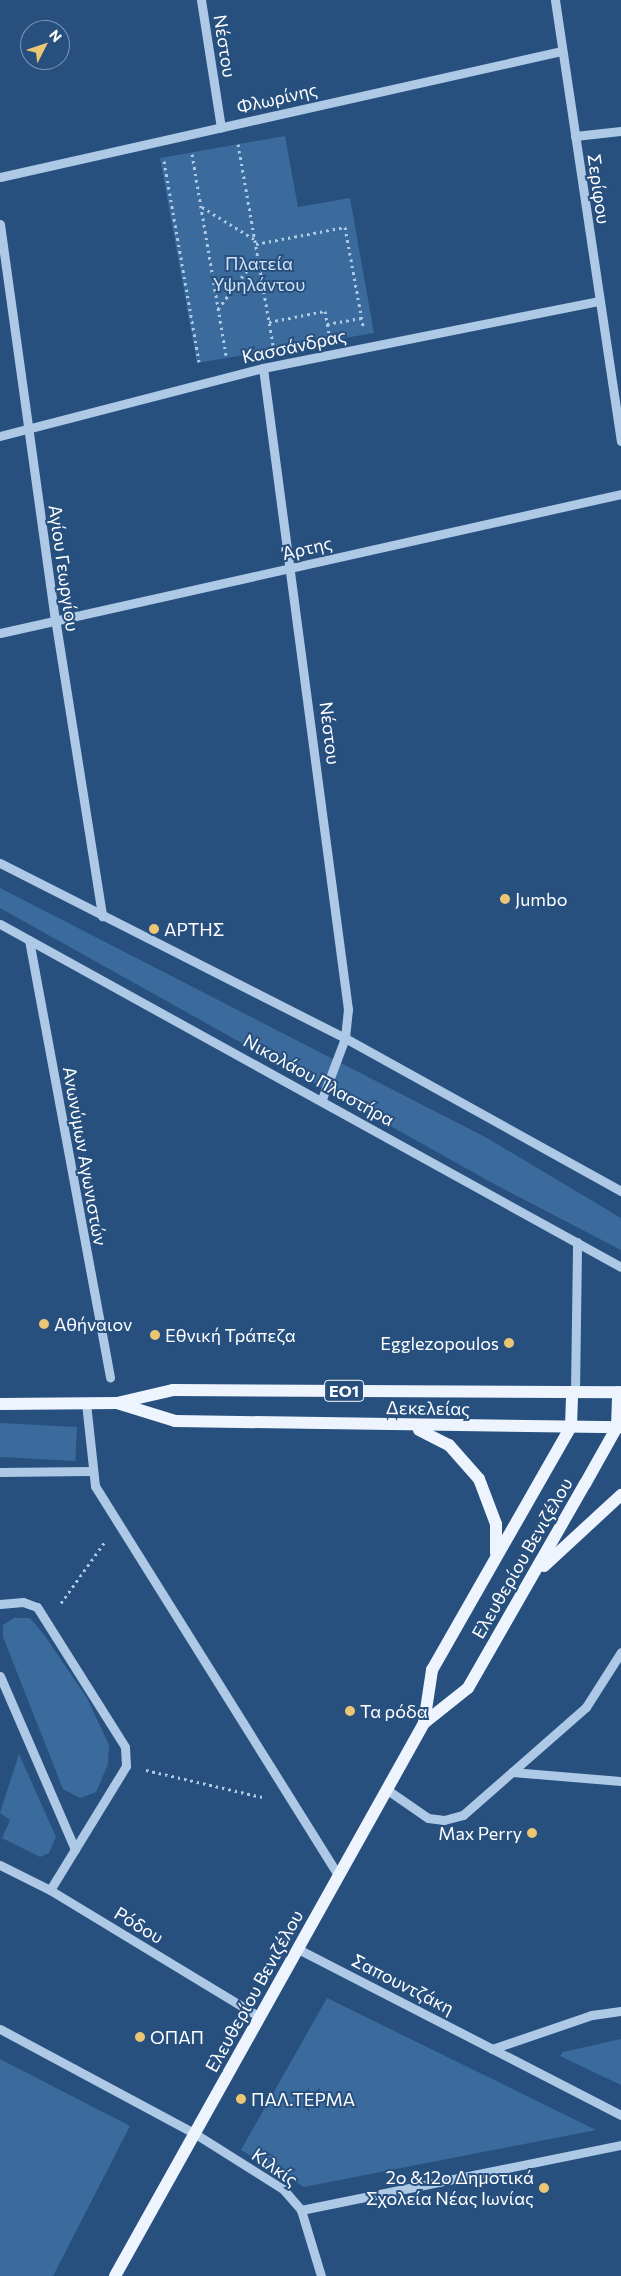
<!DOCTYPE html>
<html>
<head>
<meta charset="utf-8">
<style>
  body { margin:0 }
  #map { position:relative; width:621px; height:2276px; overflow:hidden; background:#27507f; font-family:Commissioner,sans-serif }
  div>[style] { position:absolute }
  .green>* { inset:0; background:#3b6a9c; transform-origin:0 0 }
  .path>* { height:3px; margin-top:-1.5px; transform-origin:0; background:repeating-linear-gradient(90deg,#aec9e5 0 2.5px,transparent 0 6.5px) }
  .minor>* { height:9px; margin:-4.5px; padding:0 4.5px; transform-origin:4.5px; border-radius:4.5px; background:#aec9e5 }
  .major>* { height:12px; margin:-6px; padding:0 6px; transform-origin:6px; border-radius:6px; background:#eef4fd }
  .dots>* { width:14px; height:14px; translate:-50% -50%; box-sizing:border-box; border:2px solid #27507f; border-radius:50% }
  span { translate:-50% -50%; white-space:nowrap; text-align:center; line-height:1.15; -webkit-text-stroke:4px #27507f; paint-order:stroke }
  .shield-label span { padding:1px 4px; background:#27507f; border:1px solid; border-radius:4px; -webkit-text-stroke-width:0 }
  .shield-label { font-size:16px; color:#fff; font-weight:700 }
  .street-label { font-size:18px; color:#fff }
  .park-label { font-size:18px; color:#d0e2f4 }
  .poi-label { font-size:18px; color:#fff }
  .left { translate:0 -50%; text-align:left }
  .right { translate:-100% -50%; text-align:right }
  .north { position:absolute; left:20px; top:20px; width:50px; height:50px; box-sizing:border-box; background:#27507f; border:1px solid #7d96b2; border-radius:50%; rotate:49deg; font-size:14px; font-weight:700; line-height:20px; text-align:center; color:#fff }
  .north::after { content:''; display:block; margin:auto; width:18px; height:22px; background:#edc673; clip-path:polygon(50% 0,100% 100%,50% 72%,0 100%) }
</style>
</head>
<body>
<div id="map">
  <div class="green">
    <div style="clip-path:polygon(285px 136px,298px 207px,350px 198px,374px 333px,197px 363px,160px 158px)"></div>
    <div style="clip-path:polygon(0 888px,487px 1138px,621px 1218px,621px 1250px,496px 1185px,0 908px)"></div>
    <div style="left:77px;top:1427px;width:34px;height:77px;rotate:93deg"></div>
    <div style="clip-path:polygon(14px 1618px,30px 1618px,45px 1636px,87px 1698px,109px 1745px,108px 1764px,96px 1792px,80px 1798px,63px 1789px,3px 1637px,3px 1625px)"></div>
    <div style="clip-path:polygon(19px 1754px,56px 1837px,49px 1853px,40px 1857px,2px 1838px,10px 1820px,0 1813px)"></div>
    <div style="clip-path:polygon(327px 1998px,596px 2130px,304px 2187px,241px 2150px)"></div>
    <div style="clip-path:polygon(621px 2039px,621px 2085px,560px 2056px,563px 2052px)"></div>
    <div style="clip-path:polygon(0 2059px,130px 2126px,53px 2276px,0 2276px)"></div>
  </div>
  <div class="path">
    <div style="left:238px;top:144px;width:204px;rotate:80.1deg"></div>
    <div style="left:192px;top:154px;width:204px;rotate:80.4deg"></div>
    <div style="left:164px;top:161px;width:204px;rotate:80.1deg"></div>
    <div style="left:202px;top:207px;width:61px;rotate:31.6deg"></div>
    <div style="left:256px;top:244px;width:91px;rotate:-10.8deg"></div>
    <div style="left:345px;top:227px;width:101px;rotate:79.7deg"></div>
    <div style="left:218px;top:309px;width:65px;rotate:-53.1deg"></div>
    <div style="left:269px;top:322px;width:57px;rotate:-11.1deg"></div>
    <div style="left:325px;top:311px;width:22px;rotate:80deg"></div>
    <div style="left:327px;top:324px;width:35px;rotate:-10deg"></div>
    <div style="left:61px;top:1603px;width:74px;rotate:-54.4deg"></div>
    <div style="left:146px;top:1770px;width:119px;rotate:13.1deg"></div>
  </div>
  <div class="minor">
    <div style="left:201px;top:0;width:129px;rotate:81.1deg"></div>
    <div style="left:555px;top:0;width:446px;rotate:81.5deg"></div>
    <div style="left:575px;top:136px;width:46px;rotate:-6.2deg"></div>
    <div style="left:0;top:177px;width:576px;rotate:-12.64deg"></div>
    <div style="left:0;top:224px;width:398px;rotate:82.1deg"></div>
    <div style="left:55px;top:618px;width:302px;rotate:81deg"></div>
    <div style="left:263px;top:368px;width:647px;rotate:82.45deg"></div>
    <div style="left:348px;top:1009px;width:29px;rotate:96deg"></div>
    <div style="left:345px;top:1038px;width:65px;rotate:110.7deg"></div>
    <div style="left:0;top:436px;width:272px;rotate:-14.5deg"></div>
    <div style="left:263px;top:368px;width:343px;rotate:-11.3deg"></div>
    <div style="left:0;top:633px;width:636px;rotate:-12.62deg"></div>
    <div style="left:0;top:863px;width:387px;rotate:26.9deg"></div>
    <div style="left:345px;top:1038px;width:316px;rotate:29deg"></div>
    <div style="left:0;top:924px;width:709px;rotate:28.91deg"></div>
    <div style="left:29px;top:940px;width:445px;rotate:79.5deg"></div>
    <div style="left:575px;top:1392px;width:150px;rotate:-89.2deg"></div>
    <div style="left:86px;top:1403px;width:83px;rotate:83.8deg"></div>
    <div style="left:95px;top:1486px;width:457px;rotate:58deg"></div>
    <div style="left:0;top:1472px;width:90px;rotate:-0.6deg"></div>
    <div style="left:0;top:1604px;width:23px;rotate:-5deg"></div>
    <div style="left:23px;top:1602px;width:15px;rotate:20deg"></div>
    <div style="left:37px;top:1607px;width:165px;rotate:57.8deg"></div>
    <div style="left:125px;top:1747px;width:19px;rotate:87deg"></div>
    <div style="left:126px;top:1766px;width:145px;rotate:121.5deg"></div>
    <div style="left:0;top:1676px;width:189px;rotate:66.6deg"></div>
    <div style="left:512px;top:1772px;width:109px;rotate:4.7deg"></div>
    <div style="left:386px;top:1789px;width:51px;rotate:34.6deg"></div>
    <div style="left:428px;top:1818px;width:16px;rotate:7deg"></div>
    <div style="left:444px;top:1820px;width:20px;rotate:-15deg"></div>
    <div style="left:463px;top:1815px;width:164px;rotate:-41.3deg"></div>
    <div style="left:586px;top:1707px;width:65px;rotate:-57.5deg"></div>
    <div style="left:0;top:1865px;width:56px;rotate:26.6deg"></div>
    <div style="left:50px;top:1890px;width:245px;rotate:31.2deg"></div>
    <div style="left:298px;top:1949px;width:363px;rotate:27.2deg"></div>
    <div style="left:0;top:2029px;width:220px;rotate:28.2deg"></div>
    <div style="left:194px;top:2133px;width:105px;rotate:32.2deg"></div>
    <div style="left:283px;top:2189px;width:28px;rotate:49deg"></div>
    <div style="left:301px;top:2210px;width:69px;rotate:73.1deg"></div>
    <div style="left:492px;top:2049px;width:106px;rotate:-18.8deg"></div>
    <div style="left:592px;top:2015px;width:29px;rotate:-8deg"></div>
    <div style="left:301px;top:2210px;width:327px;rotate:-11.5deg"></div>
  </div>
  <div class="major">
    <div style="left:117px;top:1403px;width:61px;rotate:17.2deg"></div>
    <div style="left:175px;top:1421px;width:446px;rotate:0.8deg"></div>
    <div style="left:0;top:1404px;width:117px;rotate:-0.5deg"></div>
    <div style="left:117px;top:1403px;width:57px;rotate:-13.1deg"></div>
    <div style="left:173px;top:1390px;width:448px;rotate:0.3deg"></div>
    <div style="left:419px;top:1430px;width:34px;rotate:27deg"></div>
    <div style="left:449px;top:1445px;width:45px;rotate:48.6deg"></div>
    <div style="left:479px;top:1479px;width:48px;rotate:69.3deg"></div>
    <div style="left:496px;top:1524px;width:29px;rotate:90deg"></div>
    <div style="left:544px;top:1566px;width:105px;rotate:-42.7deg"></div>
    <div style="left:424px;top:1723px;width:54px;rotate:-81.4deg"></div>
    <div style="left:432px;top:1670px;width:281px;rotate:-60.3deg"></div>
    <div style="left:571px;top:1426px;width:34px;rotate:-88deg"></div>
    <div style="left:115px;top:2276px;width:633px;rotate:-60.8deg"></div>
    <div style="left:424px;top:1723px;width:56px;rotate:-38.5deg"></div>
    <div style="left:468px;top:1688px;width:235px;rotate:-60.2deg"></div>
    <div style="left:585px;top:1484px;width:65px;rotate:-60.7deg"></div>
    <div style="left:617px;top:1427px;width:35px;rotate:-88deg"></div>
  </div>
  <div class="dots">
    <div style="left:505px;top:899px;background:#edc673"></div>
    <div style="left:154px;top:929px;background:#edc673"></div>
    <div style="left:44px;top:1324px;background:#edc673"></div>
    <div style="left:155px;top:1335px;background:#edc673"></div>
    <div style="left:509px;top:1343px;background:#edc673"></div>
    <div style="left:350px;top:1711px;background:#edc673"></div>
    <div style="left:532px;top:1833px;background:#edc673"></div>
    <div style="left:140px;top:2037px;background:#edc673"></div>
    <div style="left:241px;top:2099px;background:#edc673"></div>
    <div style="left:544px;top:2188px;background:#edc673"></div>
  </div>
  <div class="shield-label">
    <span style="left:344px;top:1391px">ΕΟ1</span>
  </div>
  <div class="street-label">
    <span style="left:225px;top:46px;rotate:81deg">Νέστου</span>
    <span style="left:277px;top:98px;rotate:-13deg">Φλωρίνης</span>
    <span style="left:599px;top:189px;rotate:82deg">Σερίφου</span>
    <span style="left:294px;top:346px;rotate:-12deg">Κασσάνδρας</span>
    <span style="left:307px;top:548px;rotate:-13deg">Άρτης</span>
    <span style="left:64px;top:568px;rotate:82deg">Αγίου Γεωργίου</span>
    <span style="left:330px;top:733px;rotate:83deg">Νέστου</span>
    <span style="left:319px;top:1080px;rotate:29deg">Νικολάου Πλαστήρα</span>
    <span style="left:85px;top:1156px;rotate:80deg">Ανωνύμων Αγωνιστών</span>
    <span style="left:428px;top:1408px;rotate:1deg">Δεκελείας</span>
    <span style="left:522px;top:1558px;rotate:-60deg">Ελευθερίου Βενιζέλου</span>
    <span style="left:139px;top:1925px;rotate:31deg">Ρόδου</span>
    <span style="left:403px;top:1984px;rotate:27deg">Σαπουντζάκη</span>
    <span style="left:254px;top:1991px;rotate:-61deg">Ελευθερίου Βενιζέλου</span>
    <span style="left:275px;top:2167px;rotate:35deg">Κιλκίς</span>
  </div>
  <div class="park-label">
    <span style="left:259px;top:274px">Πλατεία<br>Υψηλάντου</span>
  </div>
  <div class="poi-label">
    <span class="left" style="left:515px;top:899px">Jumbo</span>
    <span class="left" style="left:164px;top:929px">ΑΡΤΗΣ</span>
    <span class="left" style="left:54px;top:1324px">Αθήναιον</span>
    <span class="left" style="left:165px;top:1335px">Εθνική Τράπεζα</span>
    <span class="right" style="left:499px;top:1343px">Egglezopoulos</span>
    <span class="left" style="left:360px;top:1711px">Τα ρόδα</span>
    <span class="right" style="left:522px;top:1833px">Max Perry</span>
    <span class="left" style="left:150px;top:2037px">ΟΠΑΠ</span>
    <span class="left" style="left:251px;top:2099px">ΠΑΛ.ΤΕΡΜΑ</span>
    <span class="right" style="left:534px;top:2188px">2ο &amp;12ο Δημοτικά<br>Σχολεία Νέας Ιωνίας</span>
  </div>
  <div class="north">N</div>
</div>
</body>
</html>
